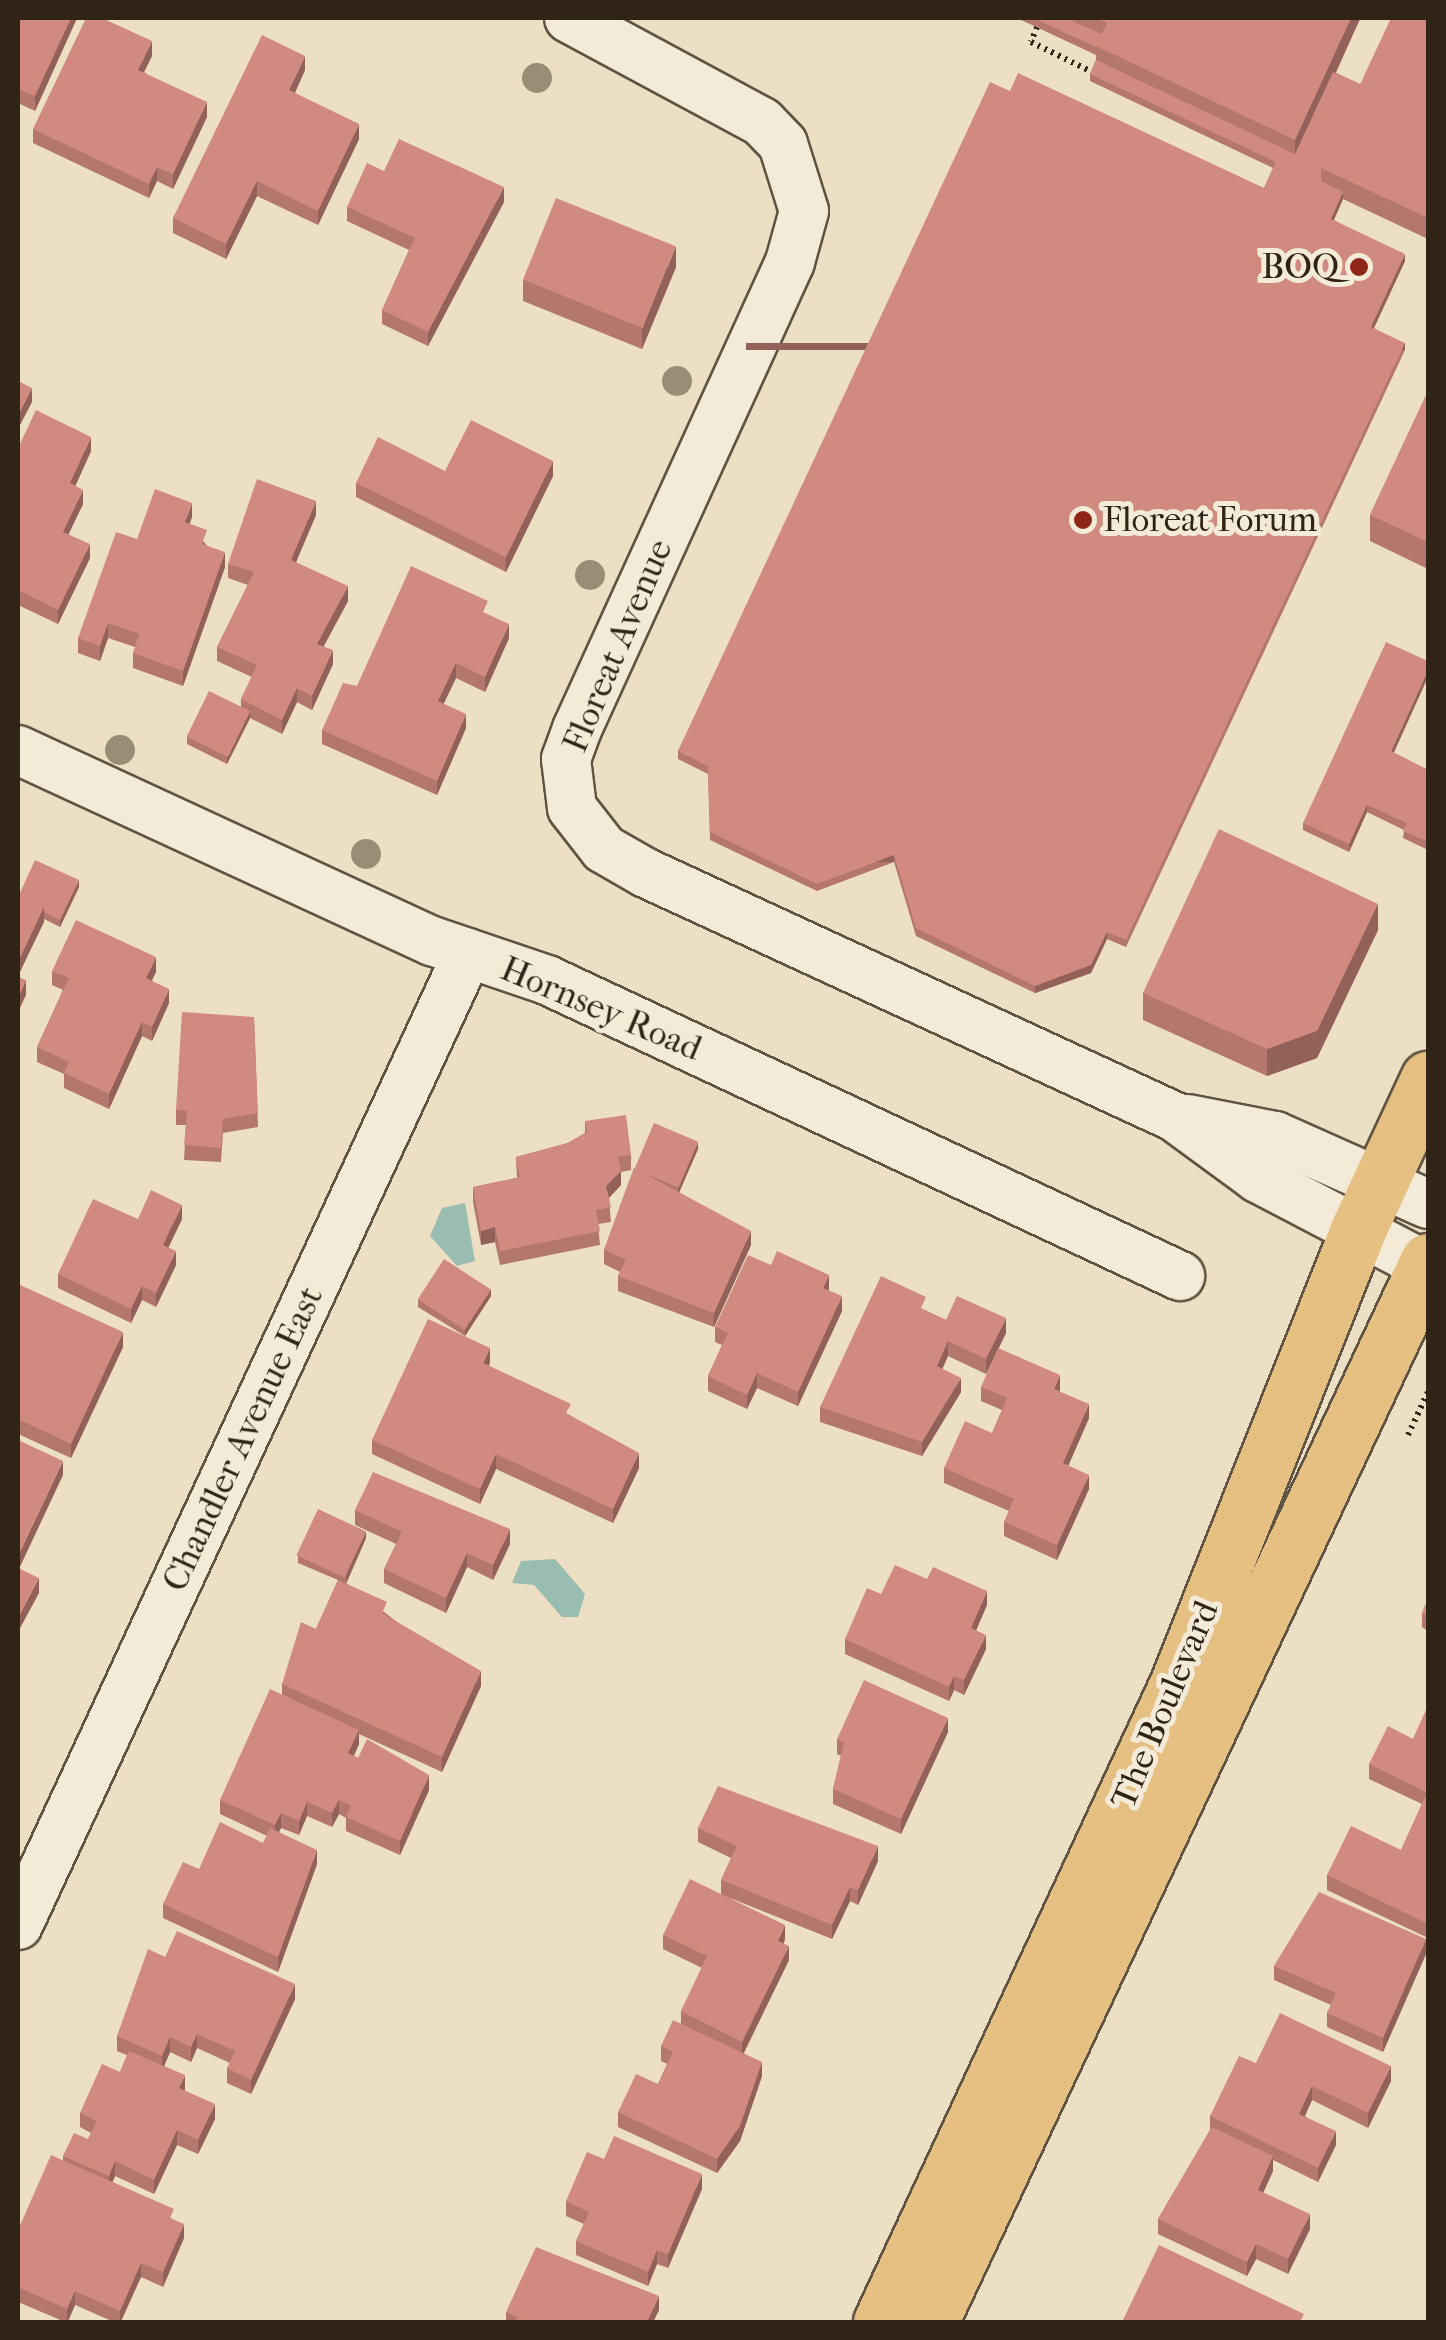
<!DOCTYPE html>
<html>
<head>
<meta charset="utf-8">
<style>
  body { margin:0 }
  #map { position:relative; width:1446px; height:2340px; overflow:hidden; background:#eddfc3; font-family:"IM FELL French Canon",serif }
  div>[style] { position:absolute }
  .water>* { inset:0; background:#99bdb1 }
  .path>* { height:6px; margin-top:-3px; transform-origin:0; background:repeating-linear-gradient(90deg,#302417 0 2.5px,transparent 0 7.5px) }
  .roads { filter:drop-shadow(2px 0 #5f5342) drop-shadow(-2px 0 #5f5342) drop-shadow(0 2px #5f5342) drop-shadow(0 -2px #5f5342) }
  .minor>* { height:48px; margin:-24px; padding:0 24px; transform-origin:24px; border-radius:24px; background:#f3ead8 }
  .major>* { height:55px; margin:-27.5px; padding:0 27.5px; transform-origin:27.5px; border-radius:27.5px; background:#e6c082 }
  .trees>* { width:30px; height:30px; margin:-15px; border-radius:50%; background:#988e75 }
  .wall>* { inset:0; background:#b4776d }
  .shaded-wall>* { inset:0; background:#926159; transform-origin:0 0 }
  .building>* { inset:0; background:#d18a7f; transform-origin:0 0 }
  .dots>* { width:28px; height:28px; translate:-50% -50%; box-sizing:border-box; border:5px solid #f3ead8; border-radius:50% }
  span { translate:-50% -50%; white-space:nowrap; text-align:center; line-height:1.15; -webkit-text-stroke:10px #f3ead8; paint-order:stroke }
  .poi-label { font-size:35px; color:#302417 }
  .right { translate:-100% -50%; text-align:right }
  .left { translate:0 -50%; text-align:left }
  .street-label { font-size:35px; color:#302417 }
  .frame { position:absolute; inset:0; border:20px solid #302417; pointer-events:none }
</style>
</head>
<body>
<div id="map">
  <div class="water">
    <div style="clip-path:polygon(465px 1203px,475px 1261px,457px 1266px,430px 1236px,442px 1208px)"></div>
    <div style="clip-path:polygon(555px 1559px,585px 1594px,578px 1617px,562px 1617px,534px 1585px,512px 1583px,521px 1561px)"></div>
  </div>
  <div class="path">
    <div style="left:1037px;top:27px;width:16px;rotate:112deg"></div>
    <div style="left:1031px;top:42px;width:70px;rotate:26.2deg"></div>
    <div style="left:1408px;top:1435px;width:47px;rotate:-65.1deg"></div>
  </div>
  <div class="roads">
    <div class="minor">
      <div style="left:569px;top:18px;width:219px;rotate:28.3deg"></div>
      <div style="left:762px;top:122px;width:30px;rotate:46deg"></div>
      <div style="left:783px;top:144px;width:70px;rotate:72.6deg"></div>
      <div style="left:804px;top:211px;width:53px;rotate:105.4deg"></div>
      <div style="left:790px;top:262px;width:513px;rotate:114.52deg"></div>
      <div style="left:577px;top:729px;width:32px;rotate:110deg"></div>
      <div style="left:566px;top:759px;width:49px;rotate:83deg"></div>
      <div style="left:572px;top:808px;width:52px;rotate:52deg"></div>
      <div style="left:604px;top:849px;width:48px;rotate:29.7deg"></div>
      <div style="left:646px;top:873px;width:583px;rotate:24.76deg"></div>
      <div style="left:1175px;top:1117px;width:103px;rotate:36.3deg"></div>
      <div style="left:1258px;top:1178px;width:190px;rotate:27.6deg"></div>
      <div style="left:18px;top:750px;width:456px;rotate:24.8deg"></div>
      <div style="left:432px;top:941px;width:121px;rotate:18.7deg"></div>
      <div style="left:547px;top:980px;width:699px;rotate:25.06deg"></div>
      <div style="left:1188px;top:1119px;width:89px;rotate:11.1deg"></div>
      <div style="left:1275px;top:1136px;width:167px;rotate:24deg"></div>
      <div style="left:18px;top:1925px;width:1071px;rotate:-65.16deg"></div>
    </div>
    <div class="major">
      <div style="left:881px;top:2322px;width:702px;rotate:-65.08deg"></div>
      <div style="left:1177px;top:1685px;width:487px;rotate:-68.3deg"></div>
      <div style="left:1357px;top:1232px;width:169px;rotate:-65.1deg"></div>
      <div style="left:930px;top:2322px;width:1172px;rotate:-64.86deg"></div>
    </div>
  </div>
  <div class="trees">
    <div style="left:537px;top:78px"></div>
    <div style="left:677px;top:381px"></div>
    <div style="left:590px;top:575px"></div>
    <div style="left:120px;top:750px"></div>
    <div style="left:366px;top:854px"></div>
  </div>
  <div class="wall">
    <div style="clip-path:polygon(18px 18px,77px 18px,35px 111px,18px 103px)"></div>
    <div style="clip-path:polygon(1017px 18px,1360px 18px,1336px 73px,1360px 84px,1428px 18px,1428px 239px,1343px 199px,1334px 220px,1405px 261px,1374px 328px,1405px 350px,1126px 947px,1107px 939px,1091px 973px,1035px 993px,916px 936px,894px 862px,817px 891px,710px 840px,708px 774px,678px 759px,678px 751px,1010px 91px,1264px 188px,1273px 168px,1090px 81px,1090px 74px,1096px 60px,1096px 55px)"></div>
    <div style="clip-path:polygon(152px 56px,144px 72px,207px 117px,173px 189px,157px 181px,149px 198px,33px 143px,33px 129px)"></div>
    <div style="clip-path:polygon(305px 70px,295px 93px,359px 139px,318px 225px,257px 196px,226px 259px,173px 233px,173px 218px)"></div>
    <div style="clip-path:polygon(384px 171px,504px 202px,428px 346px,382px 324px,382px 310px,409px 250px,347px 221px,347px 207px)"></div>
    <div style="clip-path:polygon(676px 267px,642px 349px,523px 301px,523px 280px)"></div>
    <div style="clip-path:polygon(1428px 391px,1428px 569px,1370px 541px,1370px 515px)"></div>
    <div style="clip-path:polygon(18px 448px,91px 451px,75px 486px,83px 504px,68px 534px,90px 558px,58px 624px,18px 605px)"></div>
    <div style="clip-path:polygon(445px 471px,553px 476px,506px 572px,356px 497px,356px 483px)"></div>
    <div style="clip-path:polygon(316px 515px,296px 562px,348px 601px,324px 646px,333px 664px,312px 710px,297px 702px,282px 734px,250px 718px,227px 764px,187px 744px,187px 737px,241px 707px,241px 699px,252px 677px,217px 661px,217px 647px,248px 585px,228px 578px,228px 564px)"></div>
    <div style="clip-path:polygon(192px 517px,189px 524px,225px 567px,183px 686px,133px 668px,133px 653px,135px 647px,108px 638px,100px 661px,78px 653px,78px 638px,137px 539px)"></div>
    <div style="clip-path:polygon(509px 638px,485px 692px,456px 678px,443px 704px,466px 728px,437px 795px,322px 744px,322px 730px,357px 686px)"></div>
    <div style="clip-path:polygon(1394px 753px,1428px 770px,1428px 843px,1426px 849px,1403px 838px,1404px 830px,1367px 812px,1349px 852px,1303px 830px,1303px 823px)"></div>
    <div style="clip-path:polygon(79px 887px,60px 927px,44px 919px,18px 976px,18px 895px)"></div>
    <div style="clip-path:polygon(1378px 930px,1317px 1058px,1267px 1076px,1143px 1020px,1143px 993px)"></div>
    <div style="clip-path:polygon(52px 971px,156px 972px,152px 980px,169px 1003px,152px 1041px,142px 1036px,109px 1109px,64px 1088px,64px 1074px,37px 1062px,37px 1047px,63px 990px,52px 985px)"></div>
    <div style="clip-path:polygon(254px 1017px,258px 1127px,223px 1133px,221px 1162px,184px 1160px,186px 1125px,176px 1125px,176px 1110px)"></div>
    <div style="clip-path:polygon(585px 1121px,631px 1155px,631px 1170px,621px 1172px,621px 1185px,609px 1198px,611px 1222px,598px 1224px,600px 1245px,500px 1265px,495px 1242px,481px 1245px,473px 1202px,473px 1187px,517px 1178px,516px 1157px,568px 1143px,585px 1133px)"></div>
    <div style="clip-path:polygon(698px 1149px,679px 1192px,751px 1245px,714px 1327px,618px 1291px,618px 1276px,620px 1272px,604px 1264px,604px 1250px,634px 1168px)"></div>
    <div style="clip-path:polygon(138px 1219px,182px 1219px,168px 1248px,176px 1265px,156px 1307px,142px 1300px,131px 1323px,58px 1288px,58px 1274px)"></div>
    <div style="clip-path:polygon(18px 1284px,123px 1347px,71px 1458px,18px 1434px)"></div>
    <div style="clip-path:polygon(829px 1290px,842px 1311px,798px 1406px,757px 1388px,747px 1409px,708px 1391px,708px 1376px,722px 1345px,715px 1342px,715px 1327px)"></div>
    <div style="clip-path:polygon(491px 1296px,465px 1336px,418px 1307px,418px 1299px)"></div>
    <div style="clip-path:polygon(926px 1311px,946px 1320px,1006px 1333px,986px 1374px,948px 1356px,942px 1369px,961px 1392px,922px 1456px,820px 1422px,820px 1407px)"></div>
    <div style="clip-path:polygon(490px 1363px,488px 1365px,571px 1416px,639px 1468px,613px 1523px,496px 1469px,480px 1504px,372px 1454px,372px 1440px)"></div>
    <div style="clip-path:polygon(981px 1387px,1060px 1390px,1059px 1391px,1089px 1418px,1068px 1466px,1089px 1489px,1057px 1560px,1004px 1536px,1004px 1522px,1009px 1511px,944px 1483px,944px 1468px,992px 1433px,1002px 1410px,981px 1401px)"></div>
    <div style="clip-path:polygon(355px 1510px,510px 1544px,493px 1580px,467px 1567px,446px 1613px,384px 1583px,384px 1569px,396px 1544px,355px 1525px)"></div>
    <div style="clip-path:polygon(366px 1538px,346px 1583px,481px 1686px,442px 1772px,359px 1734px,359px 1744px,354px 1756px,429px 1790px,400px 1855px,346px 1831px,346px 1818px,339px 1814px,332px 1827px,307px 1816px,299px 1835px,281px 1828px,279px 1832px,317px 1864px,278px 1972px,163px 1918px,163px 1904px,199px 1869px,263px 1843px,267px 1836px,220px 1814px,220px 1800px,282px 1695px,282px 1684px,316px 1629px,338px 1580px,298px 1563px,298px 1556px)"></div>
    <div style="clip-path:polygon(881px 1594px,987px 1605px,976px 1630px,986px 1649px,964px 1695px,954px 1690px,949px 1701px,845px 1654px,845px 1639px)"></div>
    <div style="clip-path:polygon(1428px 1599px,1428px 1631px,1422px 1627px,1422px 1613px)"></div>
    <div style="clip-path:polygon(1428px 1706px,1428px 1938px,1327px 1890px,1327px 1875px,1401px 1850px,1422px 1804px,1369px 1779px,1369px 1764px,1413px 1739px)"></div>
    <div style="clip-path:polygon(948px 1732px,901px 1834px,833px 1804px,833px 1789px,841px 1756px,837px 1754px,837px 1739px)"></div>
    <div style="clip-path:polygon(698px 1828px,878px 1861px,858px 1905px,850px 1901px,832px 1939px,730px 1898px,785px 1939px,784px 1943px,789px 1960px,744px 2053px,762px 2076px,740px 2141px,717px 2173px,618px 2127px,618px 2112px,658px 2084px,667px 2064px,661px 2061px,661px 2046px,681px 2023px,681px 2011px,702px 1968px,663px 1949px,663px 1935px,721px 1894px,721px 1880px,731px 1858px,698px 1842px)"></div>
    <div style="clip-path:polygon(1426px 1954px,1383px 2052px,1327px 2027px,1327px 2013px,1331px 2005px,1274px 1980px,1274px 1966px)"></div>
    <div style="clip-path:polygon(165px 1957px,295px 1999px,251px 2094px,227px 2083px,227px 2068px,230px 2063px,197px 2048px,191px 2062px,170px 2052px,164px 2066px,185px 2090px,185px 2091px,215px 2119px,198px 2154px,177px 2145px,154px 2194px,115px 2176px,112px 2182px,174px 2220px,184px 2238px,163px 2287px,141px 2277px,121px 2322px,114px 2322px,75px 2305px,68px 2322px,65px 2322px,18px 2302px,18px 2230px,63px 2160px,63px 2156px,88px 2139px,91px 2133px,80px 2127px,80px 2113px,120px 2072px,127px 2055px,117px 2051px,117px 2036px)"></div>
    <div style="clip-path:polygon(1256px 2063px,1391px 2081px,1368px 2128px,1312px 2100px,1305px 2116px,1336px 2145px,1318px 2182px,1273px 2160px,1273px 2171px,1263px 2193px,1310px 2229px,1288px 2274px,1256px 2259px,1247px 2276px,1158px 2234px,1158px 2219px,1210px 2130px,1210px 2116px)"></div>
    <div style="clip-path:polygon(604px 2159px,702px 2189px,668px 2268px,657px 2264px,648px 2286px,576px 2255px,576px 2241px,584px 2224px,566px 2216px,566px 2201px)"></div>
    <div style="clip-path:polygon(659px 2310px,653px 2322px,506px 2322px,506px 2312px)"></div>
  </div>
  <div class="shaded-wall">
    <div style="clip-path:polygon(71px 18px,77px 18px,35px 111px,35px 96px)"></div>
    <div style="clip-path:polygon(1351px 18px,1360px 18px,1360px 19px,1295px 161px,1295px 140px)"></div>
    <div style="clip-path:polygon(152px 41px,152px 56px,138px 84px,138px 70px)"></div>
    <div style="clip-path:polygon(305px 56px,305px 70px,289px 105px,289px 90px)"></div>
    <div style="clip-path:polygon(207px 102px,207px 117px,173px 189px,173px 174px)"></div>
    <div style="clip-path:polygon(359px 124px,359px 139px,318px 225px,318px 211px)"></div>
    <div style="clip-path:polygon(157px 167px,157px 181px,149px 198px,149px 184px)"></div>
    <div style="clip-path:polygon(257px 181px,257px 196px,226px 259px,226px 244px)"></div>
    <div style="clip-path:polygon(504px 187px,504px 202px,428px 346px,428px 332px)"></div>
    <div style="clip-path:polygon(1343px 192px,1343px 199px,1331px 226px,1331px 219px)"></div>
    <div style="clip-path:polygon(676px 246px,676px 267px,642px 349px,642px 329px)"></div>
    <div style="clip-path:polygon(1405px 254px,1405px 261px,1371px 334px,1371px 327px)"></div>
    <div style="left:1405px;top:343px;width:7px;height:659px;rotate:90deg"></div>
    <div style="clip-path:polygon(32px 388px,32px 402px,18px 429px,18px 415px)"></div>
    <div style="clip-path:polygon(91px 437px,91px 451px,70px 498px,70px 483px)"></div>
    <div style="clip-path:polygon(553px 461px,553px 476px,506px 572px,506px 557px)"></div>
    <div style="clip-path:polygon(83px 490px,83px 504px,63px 546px,63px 532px)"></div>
    <div style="clip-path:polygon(316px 501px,316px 515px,291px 574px,291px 560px)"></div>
    <div style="clip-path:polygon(192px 503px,192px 517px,185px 537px,185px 522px)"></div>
    <div style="clip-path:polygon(90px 544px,90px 558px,58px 624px,58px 610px)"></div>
    <div style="clip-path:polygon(225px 552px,225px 567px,183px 686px,183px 671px)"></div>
    <div style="clip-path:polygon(348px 586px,348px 601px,317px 658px,317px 644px)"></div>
    <div style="clip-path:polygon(108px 623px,108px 638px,100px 661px,100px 646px)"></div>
    <div style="clip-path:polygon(509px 624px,509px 638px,485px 692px,485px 677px)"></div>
    <div style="clip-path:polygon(333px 650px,333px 664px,312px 710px,312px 696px)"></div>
    <div style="clip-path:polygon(456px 663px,456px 678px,438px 716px,438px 701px)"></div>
    <div style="clip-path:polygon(1428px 670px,1428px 677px,1391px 759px,1391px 751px)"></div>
    <div style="clip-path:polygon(297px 688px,297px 702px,282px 734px,282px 720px)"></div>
    <div style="clip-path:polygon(250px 711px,250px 718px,227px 764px,227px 757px)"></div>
    <div style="clip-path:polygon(466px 714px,466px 728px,437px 795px,437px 781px)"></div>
    <div style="clip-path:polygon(1367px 805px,1367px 812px,1349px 852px,1349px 844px)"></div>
    <div style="left:894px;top:855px;width:7px;height:82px;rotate:90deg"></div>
    <div style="clip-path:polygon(79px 880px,79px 887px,60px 927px,60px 920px)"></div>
    <div style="clip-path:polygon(1378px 904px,1378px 930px,1317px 1058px,1267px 1076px,1267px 1049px)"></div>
    <div style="clip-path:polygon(44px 907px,44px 922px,18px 976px,18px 962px)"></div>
    <div style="clip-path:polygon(1107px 932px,1107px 939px,1091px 973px,1035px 993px,1035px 986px)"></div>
    <div style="clip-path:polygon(156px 957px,156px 972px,146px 992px,146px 978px)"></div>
    <div style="clip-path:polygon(26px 980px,26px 995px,18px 1012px,18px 998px)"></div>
    <div style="clip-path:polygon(169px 989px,169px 1003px,152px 1041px,152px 1027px)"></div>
    <div style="clip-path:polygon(142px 1022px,142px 1036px,109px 1109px,109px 1094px)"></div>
    <div style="clip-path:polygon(698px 1142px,698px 1149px,678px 1195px,678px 1188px)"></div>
    <div style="clip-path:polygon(621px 1171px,621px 1185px,606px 1201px,606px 1186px)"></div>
    <div style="clip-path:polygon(182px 1205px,182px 1219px,163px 1259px,163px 1245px)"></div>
    <div style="clip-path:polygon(495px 1227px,495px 1242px,481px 1245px,481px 1231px)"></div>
    <div style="clip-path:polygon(751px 1231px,751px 1245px,714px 1327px,714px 1313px)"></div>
    <div style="clip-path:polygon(176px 1251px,176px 1265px,156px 1307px,156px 1293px)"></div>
    <div style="clip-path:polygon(829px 1275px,829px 1289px,823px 1302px,823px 1288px)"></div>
    <div style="clip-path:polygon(142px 1286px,142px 1300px,131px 1323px,131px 1309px)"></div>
    <div style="clip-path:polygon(491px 1289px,491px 1296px,465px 1336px,465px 1329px)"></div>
    <div style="clip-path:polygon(842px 1296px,842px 1311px,798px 1406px,798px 1392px)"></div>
    <div style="clip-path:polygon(1006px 1318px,1006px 1333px,986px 1374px,986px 1359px)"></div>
    <div style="clip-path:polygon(123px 1332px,123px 1347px,71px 1458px,71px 1444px)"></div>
    <div style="clip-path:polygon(948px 1341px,948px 1356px,937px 1381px,937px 1366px)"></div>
    <div style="clip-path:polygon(490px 1348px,490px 1363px,483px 1377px,483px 1363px)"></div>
    <div style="clip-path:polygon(757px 1373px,757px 1388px,747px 1409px,747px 1395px)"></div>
    <div style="clip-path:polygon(1060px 1375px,1060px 1390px,1054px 1404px,1054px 1389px)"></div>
    <div style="clip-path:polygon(961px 1378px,961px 1392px,922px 1456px,922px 1442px)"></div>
    <div style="clip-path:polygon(1089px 1404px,1089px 1418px,1063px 1478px,1063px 1463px)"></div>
    <div style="clip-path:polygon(639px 1453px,639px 1468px,613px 1523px,613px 1509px)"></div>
    <div style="clip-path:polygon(496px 1454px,496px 1469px,480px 1504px,480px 1489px)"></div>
    <div style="clip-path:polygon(63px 1461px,63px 1475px,18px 1571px,18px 1556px)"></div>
    <div style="clip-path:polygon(1089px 1475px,1089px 1489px,1057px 1560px,1057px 1545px)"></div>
    <div style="clip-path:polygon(510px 1529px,510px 1544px,493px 1580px,493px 1565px)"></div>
    <div style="clip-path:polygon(366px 1531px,366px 1538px,346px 1584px,346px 1576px)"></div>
    <div style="clip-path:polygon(467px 1553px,467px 1567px,446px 1613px,446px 1598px)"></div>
    <div style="clip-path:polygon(39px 1578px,39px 1593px,18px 1632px,18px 1618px)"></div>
    <div style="clip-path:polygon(987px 1591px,987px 1605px,971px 1642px,971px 1628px)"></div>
    <div style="clip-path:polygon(986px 1635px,986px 1649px,964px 1695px,964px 1680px)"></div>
    <div style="clip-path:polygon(481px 1671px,481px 1686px,442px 1772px,442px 1757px)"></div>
    <div style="clip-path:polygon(954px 1676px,954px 1690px,949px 1701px,949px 1687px)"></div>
    <div style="clip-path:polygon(948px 1718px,948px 1732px,901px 1834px,901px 1819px)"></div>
    <div style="clip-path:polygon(359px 1730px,359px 1744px,348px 1768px,348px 1753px)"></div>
    <div style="clip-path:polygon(429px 1775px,429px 1790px,400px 1855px,400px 1841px)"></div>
    <div style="clip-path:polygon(339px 1800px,339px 1814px,332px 1827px,332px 1813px)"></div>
    <div style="clip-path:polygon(307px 1802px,307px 1816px,299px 1835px,299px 1821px)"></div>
    <div style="clip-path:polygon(281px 1813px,281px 1828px,275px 1840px,275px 1825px)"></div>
    <div style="clip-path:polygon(878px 1846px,878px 1861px,858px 1905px,858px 1890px)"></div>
    <div style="clip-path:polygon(317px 1850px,317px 1864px,278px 1972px,278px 1957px)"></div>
    <div style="clip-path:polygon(850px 1887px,850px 1901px,832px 1939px,832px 1925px)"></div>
    <div style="clip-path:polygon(785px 1925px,785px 1939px,778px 1955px,778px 1941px)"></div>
    <div style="clip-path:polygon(1426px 1939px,1426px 1954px,1383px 2052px,1383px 2038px)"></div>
    <div style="clip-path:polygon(789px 1946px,789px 1960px,742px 2056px,742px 2042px)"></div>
    <div style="clip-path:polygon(295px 1984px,295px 1999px,251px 2094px,251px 2080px)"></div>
    <div style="clip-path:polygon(197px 2034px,197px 2048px,191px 2062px,191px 2047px)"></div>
    <div style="clip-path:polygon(170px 2037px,170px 2052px,162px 2071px,162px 2056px)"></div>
    <div style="clip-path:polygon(762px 2062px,762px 2076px,740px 2141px,717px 2173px,717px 2159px)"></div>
    <div style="clip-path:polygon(1391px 2066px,1391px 2081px,1368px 2128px,1368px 2113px)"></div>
    <div style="clip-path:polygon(185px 2075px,185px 2090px,179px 2103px,179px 2088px)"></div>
    <div style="clip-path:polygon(1312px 2086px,1312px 2100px,1299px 2128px,1299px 2114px)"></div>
    <div style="clip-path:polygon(215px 2104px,215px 2119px,198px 2154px,198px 2140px)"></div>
    <div style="clip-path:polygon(177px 2130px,177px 2145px,154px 2194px,154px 2180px)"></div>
    <div style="clip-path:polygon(1336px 2131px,1336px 2145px,1318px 2182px,1318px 2168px)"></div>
    <div style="clip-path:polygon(1273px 2156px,1273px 2171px,1258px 2204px,1258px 2190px)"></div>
    <div style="clip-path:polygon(115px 2161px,115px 2176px,109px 2191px,109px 2176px)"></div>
    <div style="clip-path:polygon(702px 2174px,702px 2189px,668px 2268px,668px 2254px)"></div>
    <div style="clip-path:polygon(1310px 2214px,1310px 2229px,1288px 2274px,1288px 2259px)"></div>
    <div style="clip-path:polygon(184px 2224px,184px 2238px,163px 2287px,163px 2272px)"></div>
    <div style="clip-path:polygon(1256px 2244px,1256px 2259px,1247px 2276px,1247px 2262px)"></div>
    <div style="clip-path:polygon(657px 2250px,657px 2264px,648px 2286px,648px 2272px)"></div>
    <div style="clip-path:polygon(141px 2263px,141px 2277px,120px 2322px,120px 2311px)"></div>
    <div style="clip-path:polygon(75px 2291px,75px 2305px,67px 2322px,67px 2309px)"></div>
    <div style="clip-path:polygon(659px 2296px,659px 2310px,653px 2322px,647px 2322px)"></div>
  </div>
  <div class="building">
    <div style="clip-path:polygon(18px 18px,71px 18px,35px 96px,18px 89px)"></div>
    <div style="clip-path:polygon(86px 18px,102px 18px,152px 41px,138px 70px,207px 102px,173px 174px,157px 167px,149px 184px,33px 129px)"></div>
    <div style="clip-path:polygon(1033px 18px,1066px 18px,1102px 34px,1096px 47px)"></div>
    <div style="clip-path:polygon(1095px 18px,1351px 18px,1295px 140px,1096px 46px,1107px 23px)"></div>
    <div style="clip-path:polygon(1391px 18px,1428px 18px,1428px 218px,1321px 168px)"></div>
    <div style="clip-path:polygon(262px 35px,305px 56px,289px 90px,359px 124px,318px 211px,257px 181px,226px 244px,173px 218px)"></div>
    <div style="clip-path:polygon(1096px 60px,1295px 154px,1333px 72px,1360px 84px,1321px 168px,1321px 181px,1343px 192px,1331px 219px,1405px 254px,1371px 327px,1405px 343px,1126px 940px,1107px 932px,1091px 965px,1035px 986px,916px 928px,894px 855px,817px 884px,710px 832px,708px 766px,678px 751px,990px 82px,1010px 91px,1018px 73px,1264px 188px,1276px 162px,1090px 74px)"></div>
    <div style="clip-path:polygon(399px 139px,504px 187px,428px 332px,382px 310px,415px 238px,347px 207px,367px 163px,384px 171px)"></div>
    <div style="left:556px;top:198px;width:129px;height:88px;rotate:22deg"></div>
    <div style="clip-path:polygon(18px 381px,32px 388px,18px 415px)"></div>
    <div style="clip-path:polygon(1428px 391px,1428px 542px,1370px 515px)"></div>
    <div style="clip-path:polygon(36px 410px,91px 437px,70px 483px,83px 490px,63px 532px,90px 544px,58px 610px,18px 590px,18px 448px)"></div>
    <div style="clip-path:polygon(471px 420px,553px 461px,506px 557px,356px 483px,378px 437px,445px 471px)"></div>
    <div style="clip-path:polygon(257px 479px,316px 501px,291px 560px,348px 586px,317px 644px,333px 650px,312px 696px,297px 688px,282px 720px,241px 699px,257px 665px,217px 647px,254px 572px,228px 564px)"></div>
    <div style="clip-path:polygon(155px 489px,192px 503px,185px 522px,207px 530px,202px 544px,225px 552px,183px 671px,133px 653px,139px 634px,108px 623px,100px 646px,78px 638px,116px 532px,137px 539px)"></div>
    <div style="clip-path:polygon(411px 566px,488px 601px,483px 612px,509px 624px,485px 677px,456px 663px,438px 701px,466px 714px,437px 781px,322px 730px,343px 683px,357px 686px)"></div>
    <div style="clip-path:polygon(1386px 642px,1428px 661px,1428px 670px,1391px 751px,1428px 770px,1428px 836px,1426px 841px,1403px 831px,1407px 823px,1367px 805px,1349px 844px,1303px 823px)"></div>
    <div style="left:209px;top:691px;width:46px;height:51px;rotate:26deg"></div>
    <div style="clip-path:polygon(1219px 829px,1378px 904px,1317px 1031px,1267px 1049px,1143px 993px)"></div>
    <div style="clip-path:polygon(35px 860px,79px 880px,60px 920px,44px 912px,44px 907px,19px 895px)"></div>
    <div style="clip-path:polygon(18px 895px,44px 907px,18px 962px)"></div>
    <div style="clip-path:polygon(76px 920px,156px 957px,146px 978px,169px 989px,152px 1027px,142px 1022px,109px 1094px,64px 1073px,69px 1062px,37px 1047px,69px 978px,52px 971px)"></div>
    <div style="clip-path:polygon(18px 977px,26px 980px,18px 998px)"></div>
    <div style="clip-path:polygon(182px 1012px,254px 1017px,258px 1113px,223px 1119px,221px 1148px,184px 1145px,187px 1111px,176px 1110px)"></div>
    <div style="clip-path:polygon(626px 1115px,631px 1155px,618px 1157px,621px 1171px,606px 1186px,611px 1207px,596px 1210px,600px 1231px,500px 1251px,495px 1227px,481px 1231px,473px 1187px,520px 1177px,516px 1157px,568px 1143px,587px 1132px,585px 1121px)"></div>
    <div style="left:654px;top:1123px;width:48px;height:50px;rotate:23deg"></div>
    <div style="clip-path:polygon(634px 1168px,751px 1231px,714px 1313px,618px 1276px,626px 1260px,604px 1250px)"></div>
    <div style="clip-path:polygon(151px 1190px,182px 1205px,163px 1245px,176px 1251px,156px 1293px,142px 1286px,131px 1309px,58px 1274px,93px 1199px,138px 1219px)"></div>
    <div style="clip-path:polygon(777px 1251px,829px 1275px,823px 1288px,842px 1296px,798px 1392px,757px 1373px,747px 1395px,708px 1376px,728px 1333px,715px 1327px,748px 1255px,771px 1265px)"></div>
    <div style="left:444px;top:1259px;width:56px;height:48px;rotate:33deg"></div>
    <div style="clip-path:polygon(881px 1276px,926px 1297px,921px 1308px,946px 1320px,957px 1296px,1006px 1318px,986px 1359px,948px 1341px,937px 1366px,961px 1378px,922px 1442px,820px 1407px)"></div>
    <div style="clip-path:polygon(18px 1284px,123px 1332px,71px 1444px,18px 1419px)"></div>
    <div style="clip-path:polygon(428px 1319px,490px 1348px,483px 1363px,571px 1404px,566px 1413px,639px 1453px,613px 1509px,496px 1454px,480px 1489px,372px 1440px)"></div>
    <div style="clip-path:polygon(998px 1348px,1060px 1375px,1054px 1389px,1089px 1404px,1063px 1463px,1089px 1475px,1057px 1545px,1004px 1522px,1014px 1499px,944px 1468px,965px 1421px,992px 1433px,1007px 1398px,981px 1387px)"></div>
    <div style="clip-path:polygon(18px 1440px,63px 1461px,18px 1556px)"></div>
    <div style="clip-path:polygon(373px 1472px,510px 1529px,493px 1565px,467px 1553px,446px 1598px,384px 1569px,402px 1532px,355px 1510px)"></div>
    <div style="left:318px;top:1509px;width:53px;height:51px;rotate:25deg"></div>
    <div style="clip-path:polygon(895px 1565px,927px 1579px,933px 1567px,987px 1591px,971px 1628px,986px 1635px,964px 1680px,954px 1676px,949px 1687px,845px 1639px,867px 1588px,881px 1594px)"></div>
    <div style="clip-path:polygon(18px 1568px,39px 1578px,18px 1618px)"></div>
    <div style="clip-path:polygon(338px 1580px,387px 1602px,382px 1613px,481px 1671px,442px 1757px,282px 1684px,301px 1622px,316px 1629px)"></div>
    <div style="clip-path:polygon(1428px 1599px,1428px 1616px,1422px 1613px)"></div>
    <div style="clip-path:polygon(864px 1680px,948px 1718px,901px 1819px,833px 1789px,844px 1743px,837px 1739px)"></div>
    <div style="clip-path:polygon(270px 1689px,359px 1730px,348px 1753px,358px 1758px,367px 1739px,429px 1775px,400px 1841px,346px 1817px,351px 1806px,339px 1800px,332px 1813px,307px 1802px,299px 1821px,281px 1813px,275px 1825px,220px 1800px)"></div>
    <div style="clip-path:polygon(1428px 1706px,1428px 1793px,1369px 1764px,1388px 1726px,1413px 1739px)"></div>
    <div style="clip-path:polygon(718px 1786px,878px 1846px,858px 1890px,850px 1887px,832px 1925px,721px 1880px,737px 1846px,698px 1828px)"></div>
    <div style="clip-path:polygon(1425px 1797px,1428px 1798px,1428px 1924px,1327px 1875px,1351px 1826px,1401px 1850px)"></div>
    <div style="clip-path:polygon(220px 1822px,263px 1843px,270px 1828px,317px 1850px,278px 1957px,163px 1904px,183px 1862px,199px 1869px)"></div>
    <div style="clip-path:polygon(690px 1879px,785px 1925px,778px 1941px,789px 1946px,742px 2042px,681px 2011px,707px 1956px,663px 1935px)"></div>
    <div style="clip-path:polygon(1319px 1892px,1426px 1939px,1383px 2038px,1327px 2013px,1336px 1993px,1274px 1966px)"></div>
    <div style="clip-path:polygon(177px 1931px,295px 1984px,251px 2080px,227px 2068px,235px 2051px,197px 2034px,191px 2047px,170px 2037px,162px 2056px,117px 2036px,148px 1949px,165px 1957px)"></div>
    <div style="clip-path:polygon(1280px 2013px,1391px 2066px,1368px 2113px,1312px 2086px,1299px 2114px,1336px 2131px,1318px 2168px,1210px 2116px,1239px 2056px,1256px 2063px)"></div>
    <div style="clip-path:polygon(673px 2020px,762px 2062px,740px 2126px,717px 2159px,618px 2112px,636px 2074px,658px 2084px,673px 2052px,661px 2046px)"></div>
    <div style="clip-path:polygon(129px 2051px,185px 2075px,179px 2088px,215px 2104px,198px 2140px,177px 2130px,154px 2180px,115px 2161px,109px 2176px,63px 2156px,74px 2133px,88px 2139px,97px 2121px,80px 2113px,102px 2064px,120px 2072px)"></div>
    <div style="clip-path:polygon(1212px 2127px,1273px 2156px,1258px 2190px,1310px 2214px,1288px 2259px,1256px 2244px,1247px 2262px,1158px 2219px)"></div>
    <div style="clip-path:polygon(614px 2136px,702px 2174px,668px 2254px,657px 2250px,648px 2272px,576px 2241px,589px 2212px,566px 2201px,587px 2152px,604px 2159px)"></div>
    <div style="clip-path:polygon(51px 2155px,174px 2209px,170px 2218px,184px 2224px,163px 2272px,141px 2263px,120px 2311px,75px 2291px,67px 2309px,18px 2287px,18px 2230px)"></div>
    <div style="clip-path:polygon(1159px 2245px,1304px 2314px,1300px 2322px,1122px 2322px)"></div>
    <div style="clip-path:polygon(536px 2247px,659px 2296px,647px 2322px,515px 2322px,517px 2317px,506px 2312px)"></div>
  </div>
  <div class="dots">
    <div style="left:1359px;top:267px;background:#8f2418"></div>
    <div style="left:1083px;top:520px;background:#8f2418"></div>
  </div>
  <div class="poi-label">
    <span class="right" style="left:1339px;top:267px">BOQ</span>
    <span class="left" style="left:1103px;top:520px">Floreat Forum</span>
  </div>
  <div class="street-label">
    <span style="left:618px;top:646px;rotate:-67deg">Floreat Avenue</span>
    <span style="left:601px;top:1009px;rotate:23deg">Hornsey Road</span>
    <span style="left:243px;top:1439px;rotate:-65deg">Chandler Avenue East</span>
    <span style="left:1165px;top:1705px;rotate:-67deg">The Boulevard</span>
  </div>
  <div class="frame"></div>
</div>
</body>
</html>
